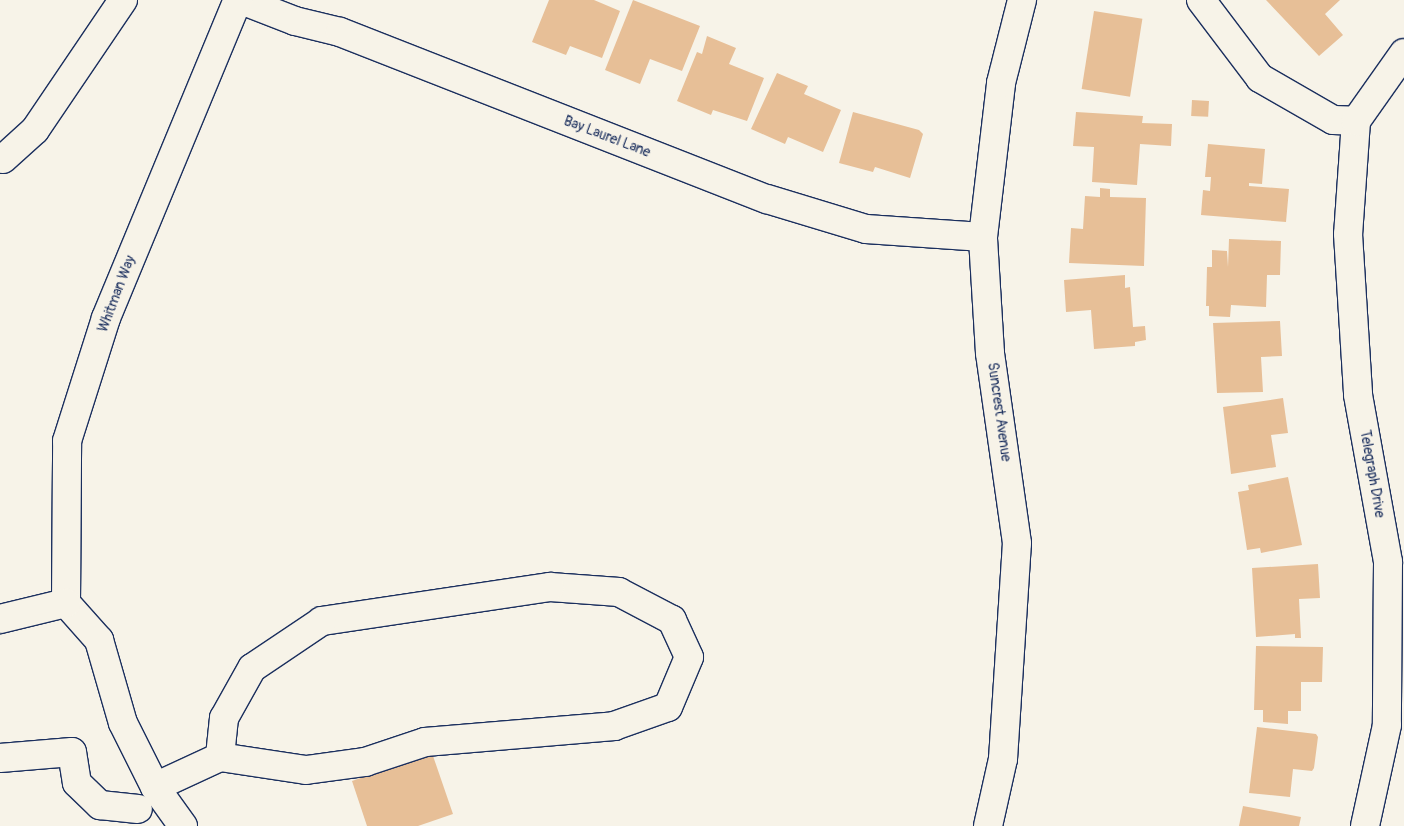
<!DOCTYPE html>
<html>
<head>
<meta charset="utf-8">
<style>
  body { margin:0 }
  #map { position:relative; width:1404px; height:826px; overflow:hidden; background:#f7f3e8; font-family:Pangolin,sans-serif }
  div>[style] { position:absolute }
  .building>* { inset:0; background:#e7bf97; transform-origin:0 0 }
  .roads { filter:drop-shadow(1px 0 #1b2f5e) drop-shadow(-1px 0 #1b2f5e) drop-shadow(0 1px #1b2f5e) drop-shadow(0 -1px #1b2f5e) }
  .minor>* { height:28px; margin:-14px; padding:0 14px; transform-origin:14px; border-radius:14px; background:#f7f3e8 }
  span { translate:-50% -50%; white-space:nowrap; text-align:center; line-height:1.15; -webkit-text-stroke:4px #f7f3e8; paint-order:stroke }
  .street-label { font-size:14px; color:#1b2f5e }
</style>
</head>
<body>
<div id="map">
  <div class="building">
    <div style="clip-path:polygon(549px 0,594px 0,620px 11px,602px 58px,570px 46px,566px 55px,532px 42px)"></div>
    <div style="clip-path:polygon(633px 0,700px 26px,682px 71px,650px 59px,640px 84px,605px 70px)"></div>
    <div style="clip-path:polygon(1266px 0,1340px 0,1325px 14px,1343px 35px,1319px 56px)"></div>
    <div style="left:1094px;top:11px;width:49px;height:79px;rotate:9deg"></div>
    <div style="clip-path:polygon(707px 36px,736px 48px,729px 64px,764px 78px,747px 121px,713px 110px,711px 115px,677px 101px,697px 52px,702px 54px)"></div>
    <div style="clip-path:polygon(777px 73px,808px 86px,804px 94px,841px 110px,823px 152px,788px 137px,785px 144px,751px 129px)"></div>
    <div style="left:1192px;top:100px;width:17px;height:16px;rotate:3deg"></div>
    <div style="clip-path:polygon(853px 112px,919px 130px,923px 134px,910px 178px,875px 167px,873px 172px,839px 163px)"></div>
    <div style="clip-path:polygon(1076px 112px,1143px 116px,1142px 123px,1172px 124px,1171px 146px,1140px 144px,1137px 185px,1092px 182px,1094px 147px,1073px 146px)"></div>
    <div style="clip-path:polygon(1208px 144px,1265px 149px,1262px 184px,1249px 183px,1249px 186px,1289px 189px,1286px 222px,1201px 215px,1203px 190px,1210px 191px,1211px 177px,1205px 177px)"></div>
    <div style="clip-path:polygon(1100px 188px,1110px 189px,1110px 197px,1146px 198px,1144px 266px,1069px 263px,1071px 228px,1083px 229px,1085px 196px,1100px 197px)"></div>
    <div style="clip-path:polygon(1229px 239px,1281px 241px,1280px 275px,1267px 275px,1266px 307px,1231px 305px,1230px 317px,1209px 316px,1209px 306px,1206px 306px,1207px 267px,1212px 267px,1212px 250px,1227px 251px,1228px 267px)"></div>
    <div style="clip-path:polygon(1125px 275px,1125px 288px,1130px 287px,1133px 327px,1145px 326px,1146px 340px,1135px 342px,1135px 346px,1094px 349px,1091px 310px,1066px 312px,1064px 280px)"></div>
    <div style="clip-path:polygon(1280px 321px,1282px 356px,1261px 357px,1263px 392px,1217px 393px,1213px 323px)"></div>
    <div style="clip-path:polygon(1283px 398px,1288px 433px,1271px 435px,1276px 467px,1231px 474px,1223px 407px)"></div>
    <div style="clip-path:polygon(1288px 477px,1302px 545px,1261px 553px,1260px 548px,1247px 550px,1238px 492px,1249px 490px,1248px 485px)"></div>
    <div style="clip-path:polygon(1318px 564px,1320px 598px,1299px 599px,1301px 638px,1295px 638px,1295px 634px,1256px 637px,1252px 568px)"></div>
    <div style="clip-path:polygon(1256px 646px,1323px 647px,1322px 682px,1301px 682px,1301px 711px,1288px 711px,1288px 724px,1263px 722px,1263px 710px,1254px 710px)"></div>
    <div style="clip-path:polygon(1257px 727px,1316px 734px,1318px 737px,1314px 768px,1312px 771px,1293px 769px,1290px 797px,1249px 793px)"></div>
    <div style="clip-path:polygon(432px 753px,453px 814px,418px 826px,367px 826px,352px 781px)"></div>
    <div style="clip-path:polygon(1243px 806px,1301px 817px,1299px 826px,1239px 826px)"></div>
  </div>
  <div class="roads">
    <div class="minor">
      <div style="left:241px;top:0;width:58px;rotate:21.3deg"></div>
      <div style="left:295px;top:21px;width:46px;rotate:13.7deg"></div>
      <div style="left:340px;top:32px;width:458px;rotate:21.4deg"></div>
      <div style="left:767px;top:199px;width:103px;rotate:16.9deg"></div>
      <div style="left:866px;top:229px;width:117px;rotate:3.9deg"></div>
      <div style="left:1201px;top:0;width:98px;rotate:52.9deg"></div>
      <div style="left:1260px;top:78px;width:84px;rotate:29.9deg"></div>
      <div style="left:1333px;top:120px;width:23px;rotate:2deg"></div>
      <div style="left:1356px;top:121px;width:113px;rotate:94deg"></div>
      <div style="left:1348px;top:234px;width:161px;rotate:86.4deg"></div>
      <div style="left:1358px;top:395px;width:170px;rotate:79.8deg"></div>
      <div style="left:1388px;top:562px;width:163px;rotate:90.4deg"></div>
      <div style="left:1387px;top:725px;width:103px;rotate:102.3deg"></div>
      <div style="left:1356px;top:121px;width:83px;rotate:-54.8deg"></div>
      <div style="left:3px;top:159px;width:43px;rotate:-42.2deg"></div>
      <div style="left:35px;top:130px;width:157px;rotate:-55.9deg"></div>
      <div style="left:66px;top:603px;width:162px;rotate:-89.6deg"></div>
      <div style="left:67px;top:441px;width:129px;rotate:-72.4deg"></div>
      <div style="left:106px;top:318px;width:344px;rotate:-67.5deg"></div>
      <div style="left:66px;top:603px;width:50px;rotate:48.3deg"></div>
      <div style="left:99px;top:640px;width:86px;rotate:73.9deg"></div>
      <div style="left:123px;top:723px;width:72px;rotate:63.4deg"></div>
      <div style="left:155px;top:787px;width:48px;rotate:54.3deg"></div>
      <div style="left:0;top:619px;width:68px;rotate:-13.6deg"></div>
      <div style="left:0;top:758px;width:72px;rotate:-4.8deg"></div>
      <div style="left:72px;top:752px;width:31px;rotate:81deg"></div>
      <div style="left:77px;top:783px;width:32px;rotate:44deg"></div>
      <div style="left:100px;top:805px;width:38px;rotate:6deg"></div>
      <div style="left:155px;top:787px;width:72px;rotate:-24.8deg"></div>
      <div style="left:220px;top:757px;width:87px;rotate:8.6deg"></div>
      <div style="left:306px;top:770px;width:60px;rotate:-7.7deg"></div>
      <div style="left:365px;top:762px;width:63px;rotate:-18.4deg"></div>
      <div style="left:425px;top:742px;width:190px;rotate:-4.8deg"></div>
      <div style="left:614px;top:726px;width:57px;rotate:-19.4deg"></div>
      <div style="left:668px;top:707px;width:54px;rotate:-67.2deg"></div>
      <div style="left:689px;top:657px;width:41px;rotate:-114.7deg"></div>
      <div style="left:672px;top:620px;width:60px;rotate:-152.2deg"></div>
      <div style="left:619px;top:592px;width:69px;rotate:-175.9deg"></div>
      <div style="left:550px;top:587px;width:231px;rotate:171.5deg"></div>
      <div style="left:322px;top:621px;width:84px;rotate:146.1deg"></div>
      <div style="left:252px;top:668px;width:57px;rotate:119.2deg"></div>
      <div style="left:224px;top:718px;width:39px;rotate:96deg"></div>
      <div style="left:988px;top:826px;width:69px;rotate:-77.4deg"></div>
      <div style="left:1003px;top:759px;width:216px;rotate:-86.3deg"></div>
      <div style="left:1017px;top:543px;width:192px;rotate:-98.1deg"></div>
      <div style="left:990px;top:353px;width:116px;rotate:-93.5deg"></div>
      <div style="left:983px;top:237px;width:155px;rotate:-83.3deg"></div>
      <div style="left:1001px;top:83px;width:86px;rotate:-75.8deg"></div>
    </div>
  </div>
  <div class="street-label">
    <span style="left:607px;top:137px;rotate:21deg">Bay Laurel Lane</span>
    <span style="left:117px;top:294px;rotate:-69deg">Whitman Way</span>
    <span style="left:999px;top:412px;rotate:82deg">Suncrest Avenue</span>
    <span style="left:1372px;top:474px;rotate:80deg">Telegraph Drive</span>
  </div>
</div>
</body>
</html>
